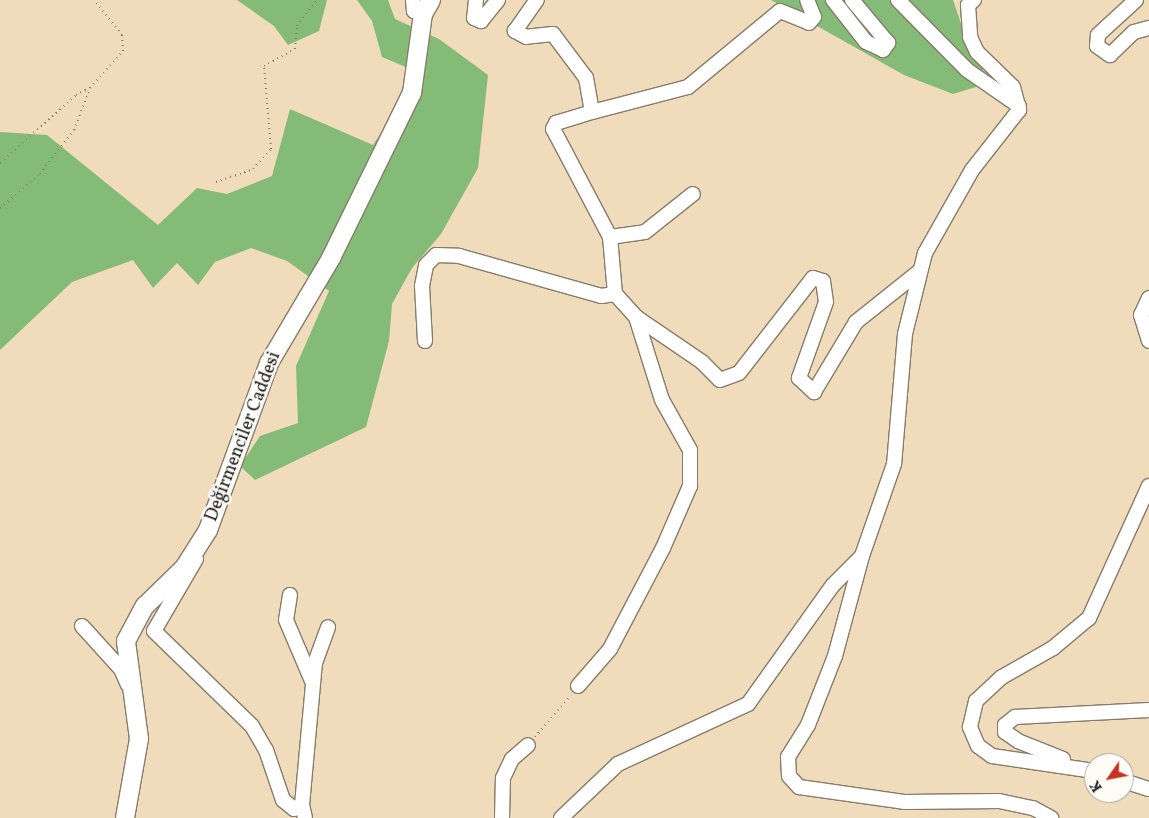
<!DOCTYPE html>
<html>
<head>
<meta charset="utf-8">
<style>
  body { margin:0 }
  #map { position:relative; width:1149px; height:818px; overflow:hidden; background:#f0dcba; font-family:Vollkorn,serif }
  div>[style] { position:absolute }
  .forest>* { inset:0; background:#84bb77 }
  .path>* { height:2px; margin-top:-1px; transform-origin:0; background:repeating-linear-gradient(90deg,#867c6b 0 1px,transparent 0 5px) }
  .roads { filter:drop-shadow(1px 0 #867c6b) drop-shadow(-1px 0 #867c6b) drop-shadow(0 1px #867c6b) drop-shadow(0 -1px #867c6b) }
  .minor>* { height:14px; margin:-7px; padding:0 7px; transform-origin:7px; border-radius:7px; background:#fff }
  .major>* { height:18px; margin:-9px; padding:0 9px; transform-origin:9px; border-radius:9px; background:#fff }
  span { translate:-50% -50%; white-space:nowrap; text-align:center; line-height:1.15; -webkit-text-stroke:5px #fdfcf7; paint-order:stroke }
  .street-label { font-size:18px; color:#1c1c1c }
  .north { position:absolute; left:1084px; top:753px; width:50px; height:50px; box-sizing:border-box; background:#fdfcf7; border:1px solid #a3a29f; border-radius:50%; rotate:237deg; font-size:14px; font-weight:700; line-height:20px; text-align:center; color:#1c1c1c }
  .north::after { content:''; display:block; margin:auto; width:18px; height:22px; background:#c8321e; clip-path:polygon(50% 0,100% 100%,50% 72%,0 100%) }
</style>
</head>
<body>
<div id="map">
  <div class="forest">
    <div style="clip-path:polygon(237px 0,327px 0,319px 31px,288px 45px,274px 26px)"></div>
    <div style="clip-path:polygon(357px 0,388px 0,395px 19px,439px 39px,488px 75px,478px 168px,441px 234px,412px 268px,392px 304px,389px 341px,366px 427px,255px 480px,240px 466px,260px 436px,298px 423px,296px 366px,329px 291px,287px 261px,251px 248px,215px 262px,198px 285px,177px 263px,153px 288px,133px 260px,72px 282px,0 350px,0 132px,47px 135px,158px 225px,197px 188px,227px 194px,272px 176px,290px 109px,373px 145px,396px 110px,408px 68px,382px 57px,372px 21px)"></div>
    <div style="clip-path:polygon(771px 0,953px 0,969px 47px,983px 70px,976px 87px,953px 94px,904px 75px)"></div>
  </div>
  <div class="path">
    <div style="left:0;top:163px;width:102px;rotate:-41.8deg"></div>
    <div style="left:76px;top:95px;width:16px;rotate:-27deg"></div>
    <div style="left:216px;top:182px;width:39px;rotate:-19deg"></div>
    <div style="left:253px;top:169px;width:27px;rotate:-48deg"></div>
    <div style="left:271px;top:149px;width:83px;rotate:-94.8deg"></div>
    <div style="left:264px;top:66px;width:35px;rotate:-29deg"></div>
    <div style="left:295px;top:49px;width:23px;rotate:-85deg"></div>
    <div style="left:297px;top:26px;width:33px;rotate:-52deg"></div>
    <div style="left:0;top:208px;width:52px;rotate:-40.4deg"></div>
    <div style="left:40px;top:174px;width:56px;rotate:-52.3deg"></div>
    <div style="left:74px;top:130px;width:45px;rotate:-69.1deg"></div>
    <div style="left:90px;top:88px;width:50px;rotate:-48.3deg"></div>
    <div style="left:123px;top:51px;width:16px;rotate:-94deg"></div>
    <div style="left:122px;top:35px;width:45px;rotate:-128.7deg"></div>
    <div style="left:535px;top:737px;width:55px;rotate:-49.4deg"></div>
  </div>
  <div class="roads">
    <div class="minor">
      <div style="left:413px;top:0;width:11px;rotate:85deg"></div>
      <div style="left:414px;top:11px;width:9px;rotate:18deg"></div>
      <div style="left:476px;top:0;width:18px;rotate:96deg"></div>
      <div style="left:474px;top:18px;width:8px;rotate:23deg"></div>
      <div style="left:481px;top:21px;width:27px;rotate:-51deg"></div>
      <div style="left:833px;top:0;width:53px;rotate:51.8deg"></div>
      <div style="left:866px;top:42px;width:19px;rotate:25deg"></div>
      <div style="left:883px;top:50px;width:9px;rotate:-54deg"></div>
      <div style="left:888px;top:43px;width:56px;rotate:-129.9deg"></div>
      <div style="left:898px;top:0;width:98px;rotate:45.4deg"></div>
      <div style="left:967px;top:70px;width:63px;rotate:34.7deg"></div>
      <div style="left:974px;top:0;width:8px;rotate:140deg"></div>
      <div style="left:968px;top:5px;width:32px;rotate:86deg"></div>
      <div style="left:970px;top:37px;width:17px;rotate:65deg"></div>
      <div style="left:977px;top:52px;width:50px;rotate:44.2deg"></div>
      <div style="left:1013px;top:87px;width:24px;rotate:75deg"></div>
      <div style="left:1019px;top:110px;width:76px;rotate:128.1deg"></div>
      <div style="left:972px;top:170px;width:95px;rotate:119.5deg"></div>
      <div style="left:925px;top:253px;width:83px;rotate:103.9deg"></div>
      <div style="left:905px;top:334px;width:130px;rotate:94.8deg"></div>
      <div style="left:894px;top:464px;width:97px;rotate:109.2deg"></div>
      <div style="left:862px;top:556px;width:104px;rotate:105.1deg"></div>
      <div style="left:835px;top:656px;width:74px;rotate:111.4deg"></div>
      <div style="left:808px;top:725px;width:38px;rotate:122deg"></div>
      <div style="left:788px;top:757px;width:19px;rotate:87deg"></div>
      <div style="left:789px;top:776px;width:15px;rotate:48deg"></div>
      <div style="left:799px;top:787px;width:106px;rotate:8.1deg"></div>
      <div style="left:904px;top:802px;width:95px;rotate:-0.6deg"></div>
      <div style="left:999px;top:801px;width:35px;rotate:12deg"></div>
      <div style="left:1033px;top:808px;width:21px;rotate:29deg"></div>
      <div style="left:1136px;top:0;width:52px;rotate:137.4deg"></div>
      <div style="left:1098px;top:35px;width:11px;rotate:95deg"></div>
      <div style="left:1097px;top:46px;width:16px;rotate:35deg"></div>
      <div style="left:1110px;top:55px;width:33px;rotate:-44deg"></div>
      <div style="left:1134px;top:32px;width:16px;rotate:-15deg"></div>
      <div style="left:592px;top:112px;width:99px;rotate:-14.6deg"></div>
      <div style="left:688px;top:87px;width:119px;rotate:-39.6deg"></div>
      <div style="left:780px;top:11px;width:31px;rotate:22deg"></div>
      <div style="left:809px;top:23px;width:8px;rotate:-50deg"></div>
      <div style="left:814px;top:17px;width:18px;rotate:-112deg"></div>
      <div style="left:610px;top:237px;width:35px;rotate:-8deg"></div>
      <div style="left:645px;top:232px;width:61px;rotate:-38.4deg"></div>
      <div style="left:1149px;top:298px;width:19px;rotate:115deg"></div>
      <div style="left:1141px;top:315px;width:27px;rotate:73deg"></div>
      <div style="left:636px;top:317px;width:80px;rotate:34.3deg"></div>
      <div style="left:702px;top:362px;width:25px;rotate:45deg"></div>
      <div style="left:720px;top:380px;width:20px;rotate:-20deg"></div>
      <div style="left:739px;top:373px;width:120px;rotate:-52.1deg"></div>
      <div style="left:813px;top:278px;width:10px;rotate:17deg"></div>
      <div style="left:823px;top:281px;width:21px;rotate:82deg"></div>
      <div style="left:826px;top:302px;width:81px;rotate:109.6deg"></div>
      <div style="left:799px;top:378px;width:21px;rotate:43deg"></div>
      <div style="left:814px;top:392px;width:82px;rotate:-59deg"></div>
      <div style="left:856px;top:322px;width:82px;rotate:-38.6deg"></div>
      <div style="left:425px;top:341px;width:55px;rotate:-93.1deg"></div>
      <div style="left:422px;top:286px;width:21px;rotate:-79deg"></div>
      <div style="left:426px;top:265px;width:14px;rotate:-45deg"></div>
      <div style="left:436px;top:255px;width:23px;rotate:2deg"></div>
      <div style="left:459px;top:256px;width:148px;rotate:15.7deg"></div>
      <div style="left:601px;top:296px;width:14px;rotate:-8deg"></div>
      <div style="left:615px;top:294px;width:57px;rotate:-95deg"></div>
      <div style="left:610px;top:237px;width:122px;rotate:-117.8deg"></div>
      <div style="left:553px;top:129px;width:7px;rotate:-63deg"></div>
      <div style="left:556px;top:123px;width:38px;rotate:-17deg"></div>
      <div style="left:592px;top:112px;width:35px;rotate:-100deg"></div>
      <div style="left:586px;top:78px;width:55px;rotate:-126.9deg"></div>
      <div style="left:553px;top:34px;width:27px;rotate:174deg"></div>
      <div style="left:526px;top:37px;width:13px;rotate:-151deg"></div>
      <div style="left:515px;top:31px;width:38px;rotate:-55deg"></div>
      <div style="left:196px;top:559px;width:83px;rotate:120.3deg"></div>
      <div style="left:154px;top:631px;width:136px;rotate:44.1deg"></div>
      <div style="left:252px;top:726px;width:28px;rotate:60deg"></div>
      <div style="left:266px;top:750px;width:53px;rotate:71.2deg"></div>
      <div style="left:283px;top:800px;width:14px;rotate:39deg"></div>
      <div style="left:294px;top:809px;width:9px;rotate:-27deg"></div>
      <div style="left:302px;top:805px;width:143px;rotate:-84.8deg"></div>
      <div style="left:315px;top:663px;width:38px;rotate:-70deg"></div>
      <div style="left:290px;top:595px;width:25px;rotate:99deg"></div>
      <div style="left:286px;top:620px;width:66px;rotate:66.9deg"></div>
      <div style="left:82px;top:626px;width:58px;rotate:47.8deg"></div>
      <div style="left:121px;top:669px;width:17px;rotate:66deg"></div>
      <div style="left:578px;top:686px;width:49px;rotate:-49.1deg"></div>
      <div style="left:610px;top:649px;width:114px;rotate:-62.3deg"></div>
      <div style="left:663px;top:548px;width:68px;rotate:-66.5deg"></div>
      <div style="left:690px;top:486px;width:36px;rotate:-90deg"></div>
      <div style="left:690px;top:450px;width:57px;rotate:-119.2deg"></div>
      <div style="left:662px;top:400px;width:87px;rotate:-107.4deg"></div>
      <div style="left:636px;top:317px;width:31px;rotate:-132deg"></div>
      <div style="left:1063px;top:759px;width:48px;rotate:-158.2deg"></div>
      <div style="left:1018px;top:741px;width:16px;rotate:-145deg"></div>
      <div style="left:1005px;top:732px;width:7px;rotate:-90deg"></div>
      <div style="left:1005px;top:725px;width:13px;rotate:-39deg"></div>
      <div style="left:1015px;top:717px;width:134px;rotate:-3deg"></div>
      <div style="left:1094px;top:771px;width:103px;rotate:-171.6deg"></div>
      <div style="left:992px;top:756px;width:17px;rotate:-144deg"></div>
      <div style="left:978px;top:746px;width:21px;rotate:-113deg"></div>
      <div style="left:970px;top:727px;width:27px;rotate:-77deg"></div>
      <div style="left:976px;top:701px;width:35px;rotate:-43deg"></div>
      <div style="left:1002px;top:677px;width:59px;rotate:-29.6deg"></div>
      <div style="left:1053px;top:648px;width:47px;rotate:-39.8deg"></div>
      <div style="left:1089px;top:618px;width:145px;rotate:-65.6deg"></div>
      <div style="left:1124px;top:781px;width:26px;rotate:18deg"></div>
      <div style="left:302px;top:805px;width:13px;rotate:77deg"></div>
      <div style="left:502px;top:818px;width:40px;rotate:-88.6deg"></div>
      <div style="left:503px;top:778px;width:21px;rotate:-65deg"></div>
      <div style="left:512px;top:759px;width:21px;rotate:-41deg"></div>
      <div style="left:561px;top:818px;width:79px;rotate:-43.5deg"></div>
      <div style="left:618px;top:764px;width:143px;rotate:-24.8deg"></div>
      <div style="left:748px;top:704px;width:146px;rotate:-54.5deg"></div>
      <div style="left:833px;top:585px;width:41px;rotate:-45deg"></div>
    </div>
    <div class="major">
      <div style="left:125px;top:818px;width:80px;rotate:-80deg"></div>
      <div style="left:139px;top:739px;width:99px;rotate:-97.6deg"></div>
      <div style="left:126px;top:641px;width:40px;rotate:-62deg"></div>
      <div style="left:145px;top:606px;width:54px;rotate:-44.3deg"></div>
      <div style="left:184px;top:568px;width:45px;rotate:-57.7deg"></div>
      <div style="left:208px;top:530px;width:178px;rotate:-69.9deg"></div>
      <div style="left:269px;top:363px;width:122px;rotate:-59.4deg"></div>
      <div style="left:331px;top:258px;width:184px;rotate:-63.9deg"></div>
      <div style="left:412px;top:93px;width:80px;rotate:-82.1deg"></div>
      <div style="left:423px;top:14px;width:16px;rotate:-60deg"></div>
    </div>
  </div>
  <div class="street-label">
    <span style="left:244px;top:437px;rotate:-69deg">Değirmenciler Caddesi</span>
  </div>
  <div class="north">K</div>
</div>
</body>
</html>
